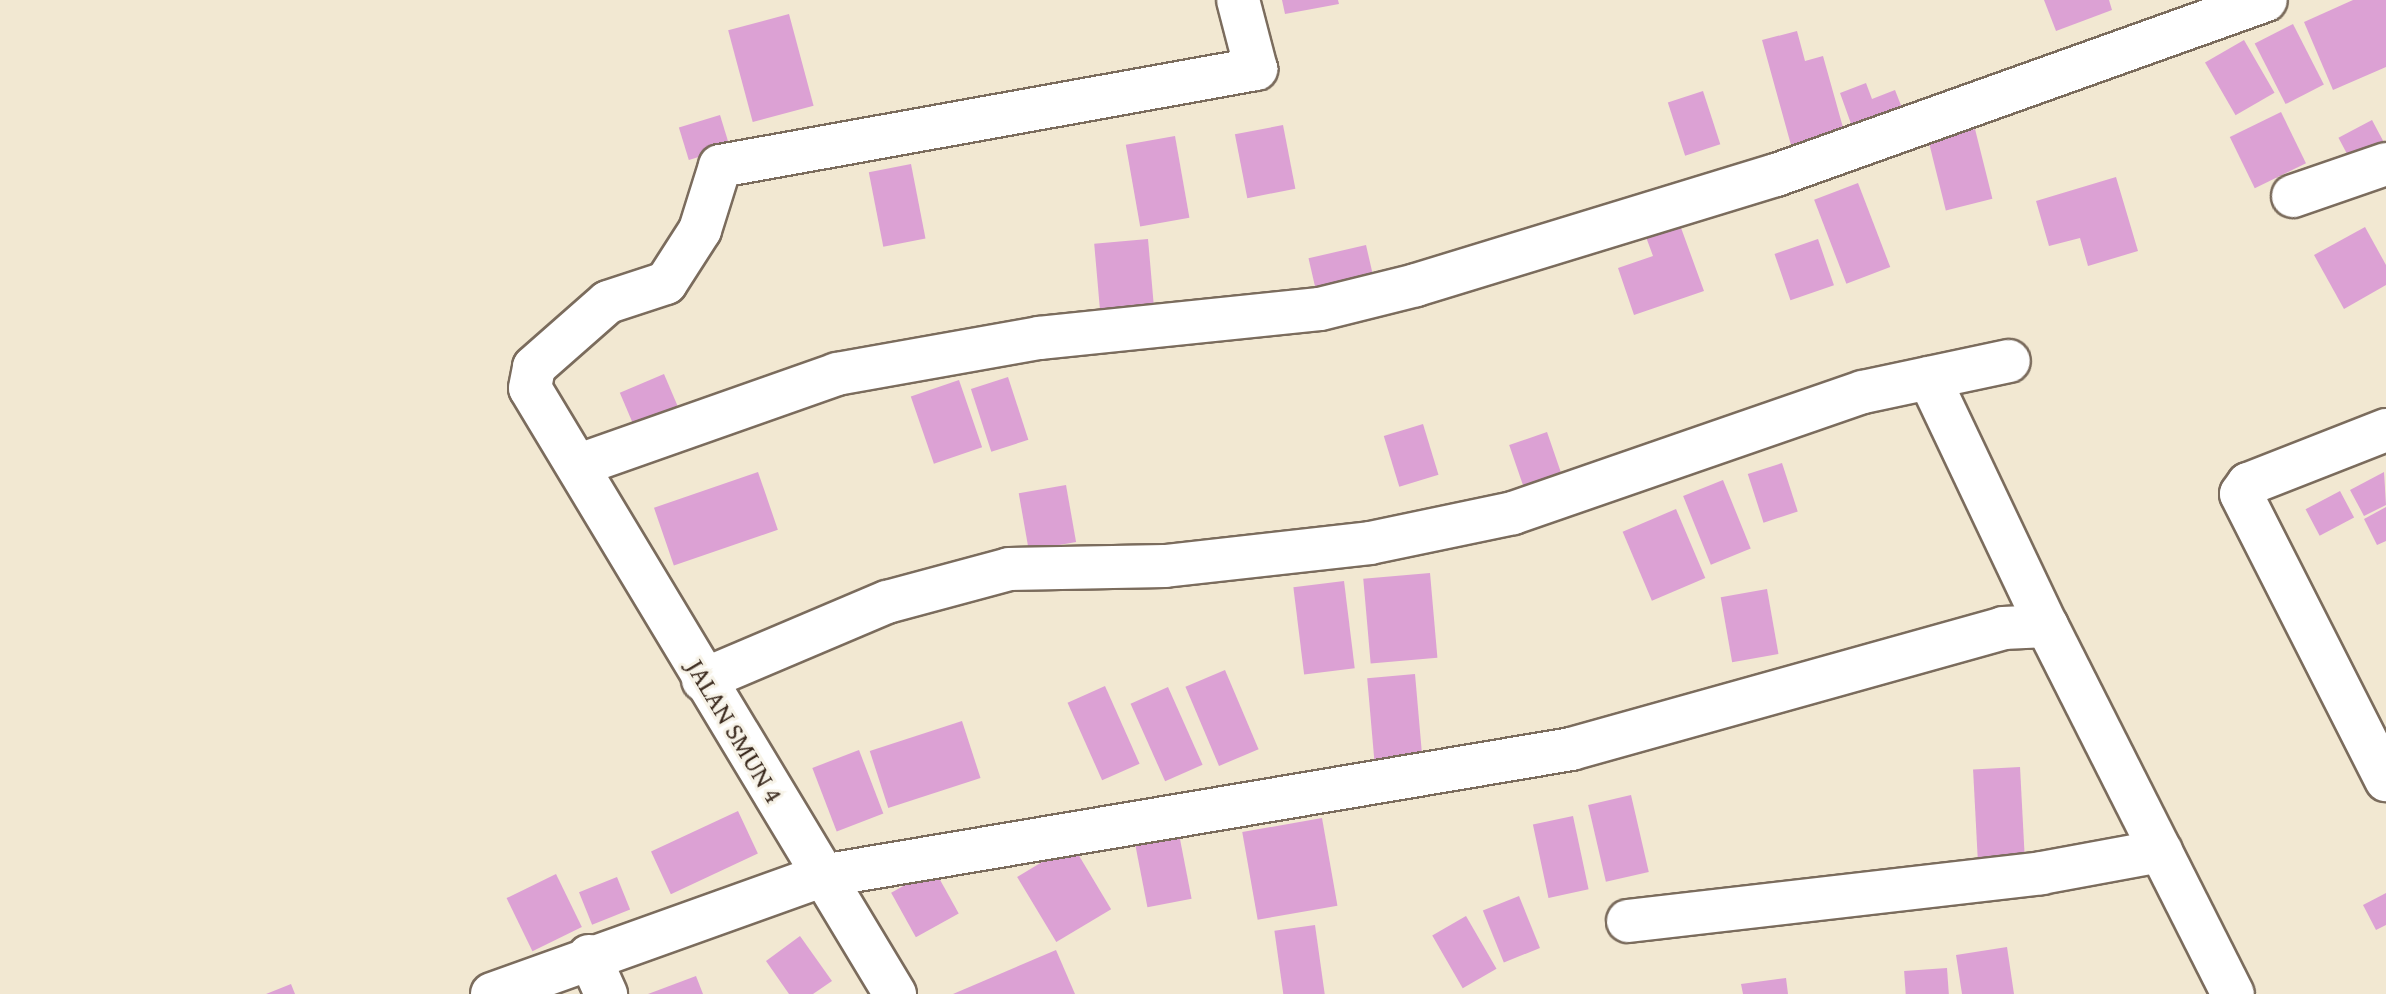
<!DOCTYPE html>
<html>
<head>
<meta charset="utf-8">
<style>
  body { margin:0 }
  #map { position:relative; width:2386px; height:994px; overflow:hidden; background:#f2e8d2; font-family:"Gentium Book Plus",serif }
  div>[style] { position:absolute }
  .building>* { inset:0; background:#dca1d4; transform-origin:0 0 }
  .roads { filter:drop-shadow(2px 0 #7b6c5d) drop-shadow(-2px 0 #7b6c5d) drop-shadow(0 2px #7b6c5d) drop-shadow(0 -2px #7b6c5d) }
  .minor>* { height:42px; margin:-21px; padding:0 21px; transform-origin:21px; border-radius:21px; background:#fff }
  span { translate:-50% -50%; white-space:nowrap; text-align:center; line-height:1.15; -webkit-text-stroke:6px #f7f3e8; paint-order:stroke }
  .street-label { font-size:26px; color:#3b2a1e }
</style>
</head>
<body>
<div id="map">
  <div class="building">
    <div style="clip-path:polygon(1282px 0,1338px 0,1339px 4px,1285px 14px)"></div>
    <div style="clip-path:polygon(2044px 0,2109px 0,2112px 10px,2056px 31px)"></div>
    <div style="clip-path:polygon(2353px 0,2386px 0,2386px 67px,2333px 90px,2304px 22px)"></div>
    <div style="left:789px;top:14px;width:95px;height:63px;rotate:75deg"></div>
    <div style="left:2293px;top:24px;width:68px;height:43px;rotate:63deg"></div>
    <div style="clip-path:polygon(1797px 31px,1805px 61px,1823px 56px,1844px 131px,1791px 145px,1762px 40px)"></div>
    <div style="left:2244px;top:40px;width:61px;height:45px;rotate:60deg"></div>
    <div style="clip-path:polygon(1866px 83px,1872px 99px,1895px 90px,1904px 113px,1854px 132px,1840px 93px)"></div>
    <div style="left:1703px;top:91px;width:56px;height:37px;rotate:72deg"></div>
    <div style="left:2281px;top:112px;width:57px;height:57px;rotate:64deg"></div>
    <div style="left:720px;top:115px;width:34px;height:43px;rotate:73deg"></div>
    <div style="left:2372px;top:120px;width:30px;height:38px;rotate:62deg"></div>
    <div style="left:1283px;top:125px;width:65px;height:49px;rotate:79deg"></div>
    <div style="left:1975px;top:129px;width:72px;height:48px;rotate:76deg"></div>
    <div style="left:1175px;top:136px;width:83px;height:50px;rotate:80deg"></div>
    <div style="left:911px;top:164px;width:76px;height:43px;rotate:79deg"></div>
    <div style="clip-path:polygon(2116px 177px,2138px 251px,2088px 266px,2080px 238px,2049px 246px,2036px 201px)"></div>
    <div style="left:1858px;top:183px;width:90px;height:47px;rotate:69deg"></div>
    <div style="clip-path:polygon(1680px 225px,1704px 291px,1634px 315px,1618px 268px,1653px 256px,1646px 237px)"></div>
    <div style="clip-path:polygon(2365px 227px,2386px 265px,2386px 285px,2344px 309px,2314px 255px)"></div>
    <div style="left:1148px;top:239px;width:75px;height:54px;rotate:85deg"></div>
    <div style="left:1818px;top:239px;width:49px;height:46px;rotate:71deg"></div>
    <div style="left:1366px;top:245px;width:41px;height:59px;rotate:77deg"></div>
    <div style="left:664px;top:374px;width:43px;height:48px;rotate:67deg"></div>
    <div style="left:1008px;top:377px;width:66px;height:39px;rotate:72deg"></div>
    <div style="left:959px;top:380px;width:71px;height:51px;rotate:71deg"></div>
    <div style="left:1423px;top:424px;width:53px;height:41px;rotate:73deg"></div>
    <div style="left:1547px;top:432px;width:46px;height:40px;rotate:71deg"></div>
    <div style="left:1782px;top:463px;width:51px;height:36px;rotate:72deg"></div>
    <div style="left:758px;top:472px;width:61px;height:110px;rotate:71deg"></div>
    <div style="clip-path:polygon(2384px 472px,2386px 505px,2364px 516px,2350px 490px)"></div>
    <div style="left:1723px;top:480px;width:74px;height:43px;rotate:68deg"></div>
    <div style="left:1066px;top:485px;width:58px;height:48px;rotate:80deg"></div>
    <div style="left:2340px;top:491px;width:30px;height:39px;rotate:62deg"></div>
    <div style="clip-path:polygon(2386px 507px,2386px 541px,2377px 545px,2364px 519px)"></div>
    <div style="left:1676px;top:509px;width:75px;height:58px;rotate:67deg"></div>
    <div style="left:1430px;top:573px;width:85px;height:67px;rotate:85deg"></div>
    <div style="left:1344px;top:581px;width:88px;height:51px;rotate:83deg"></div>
    <div style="left:1767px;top:589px;width:66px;height:47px;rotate:80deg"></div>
    <div style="left:1225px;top:670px;width:86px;height:43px;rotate:67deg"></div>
    <div style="left:1415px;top:674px;width:88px;height:48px;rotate:85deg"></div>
    <div style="left:1105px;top:686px;width:85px;height:41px;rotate:66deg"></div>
    <div style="left:1168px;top:687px;width:85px;height:41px;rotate:66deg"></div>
    <div style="left:962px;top:721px;width:60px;height:97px;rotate:72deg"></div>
    <div style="left:859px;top:750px;width:68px;height:50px;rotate:69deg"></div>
    <div style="left:2020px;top:767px;width:89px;height:47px;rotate:87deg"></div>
    <div style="left:1631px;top:795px;width:79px;height:44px;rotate:77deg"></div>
    <div style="left:738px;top:811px;width:47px;height:96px;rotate:65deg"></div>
    <div style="left:1573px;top:816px;width:75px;height:41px;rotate:78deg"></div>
    <div style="left:1322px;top:818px;width:89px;height:81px;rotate:80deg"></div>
    <div style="left:1179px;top:834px;width:66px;height:45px;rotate:79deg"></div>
    <div style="left:1072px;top:844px;width:76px;height:64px;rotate:59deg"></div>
    <div style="left:934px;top:869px;width:51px;height:49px;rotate:61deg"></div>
    <div style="left:556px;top:874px;width:59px;height:55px;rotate:64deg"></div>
    <div style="left:617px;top:877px;width:35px;height:41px;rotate:68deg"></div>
    <div style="clip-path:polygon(2386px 893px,2386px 925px,2376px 930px,2363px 905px)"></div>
    <div style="left:1519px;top:896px;width:56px;height:39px;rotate:68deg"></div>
    <div style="left:1466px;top:916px;width:61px;height:39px;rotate:60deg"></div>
    <div style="left:1315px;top:925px;width:70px;height:41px;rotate:82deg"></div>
    <div style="clip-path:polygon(800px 936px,832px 981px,813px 994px,789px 994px,766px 961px)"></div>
    <div style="clip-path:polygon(2007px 947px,2014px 994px,1962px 994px,1956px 955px)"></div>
    <div style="clip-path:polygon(1056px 950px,1075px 994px,953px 994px)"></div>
    <div style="left:1947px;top:968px;width:26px;height:43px;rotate:86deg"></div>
    <div style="clip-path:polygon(696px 976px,703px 994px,648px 994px)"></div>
    <div style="clip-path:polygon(1786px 978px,1788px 994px,1743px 994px,1741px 984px)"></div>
    <div style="clip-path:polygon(291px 984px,295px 994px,266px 994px)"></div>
  </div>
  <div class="roads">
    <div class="minor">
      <div style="left:2293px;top:196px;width:98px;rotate:-19deg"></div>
      <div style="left:1929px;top:378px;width:275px;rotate:64.6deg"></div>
      <div style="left:2386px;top:430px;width:148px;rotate:158.6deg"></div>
      <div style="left:2248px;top:484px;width:12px;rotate:125deg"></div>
      <div style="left:2241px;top:494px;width:321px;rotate:63.1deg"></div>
      <div style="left:579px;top:465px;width:274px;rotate:-19.4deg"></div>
      <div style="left:837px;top:374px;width:205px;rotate:-10.1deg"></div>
      <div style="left:1039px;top:338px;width:282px;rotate:-5.9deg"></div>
      <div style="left:1320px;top:309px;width:99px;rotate:-14deg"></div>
      <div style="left:1416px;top:285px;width:376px;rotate:-17deg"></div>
      <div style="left:1776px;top:175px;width:520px;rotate:-19.65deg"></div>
      <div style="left:703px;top:680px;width:200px;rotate:-23deg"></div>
      <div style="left:887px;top:602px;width:126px;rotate:-15.1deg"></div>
      <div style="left:1009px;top:569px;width:156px;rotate:-1.1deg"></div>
      <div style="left:1165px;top:566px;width:206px;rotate:-6.4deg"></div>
      <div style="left:1370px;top:543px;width:146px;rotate:-11.8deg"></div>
      <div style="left:1513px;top:513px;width:370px;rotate:-19.1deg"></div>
      <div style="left:1863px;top:392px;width:149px;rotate:-12deg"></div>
      <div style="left:1628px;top:921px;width:416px;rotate:-6.6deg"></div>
      <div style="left:2041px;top:873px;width:122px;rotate:-10.4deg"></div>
      <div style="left:589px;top:956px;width:42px;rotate:65.9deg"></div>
      <div style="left:492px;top:994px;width:350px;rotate:-19.7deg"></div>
      <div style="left:822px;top:876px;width:760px;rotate:-9.62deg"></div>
      <div style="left:1571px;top:749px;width:449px;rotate:-15.6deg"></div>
      <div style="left:2003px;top:628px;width:44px;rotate:-2.6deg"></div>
      <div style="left:2047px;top:626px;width:412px;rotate:63.2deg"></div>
      <div style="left:895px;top:994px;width:707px;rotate:-121.06deg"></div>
      <div style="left:530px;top:388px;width:21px;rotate:-79deg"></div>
      <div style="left:534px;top:367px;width:98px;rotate:-41.3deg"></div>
      <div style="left:608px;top:302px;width:61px;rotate:-18.1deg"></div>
      <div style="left:666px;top:283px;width:63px;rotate:-57.3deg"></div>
      <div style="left:700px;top:230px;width:67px;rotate:-72.6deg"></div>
      <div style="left:720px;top:166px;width:545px;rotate:-10.26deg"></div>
      <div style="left:1256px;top:69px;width:71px;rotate:-104.6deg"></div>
    </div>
  </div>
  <div class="street-label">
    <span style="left:735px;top:731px;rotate:59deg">JALAN SMUN 4</span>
  </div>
</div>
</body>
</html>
